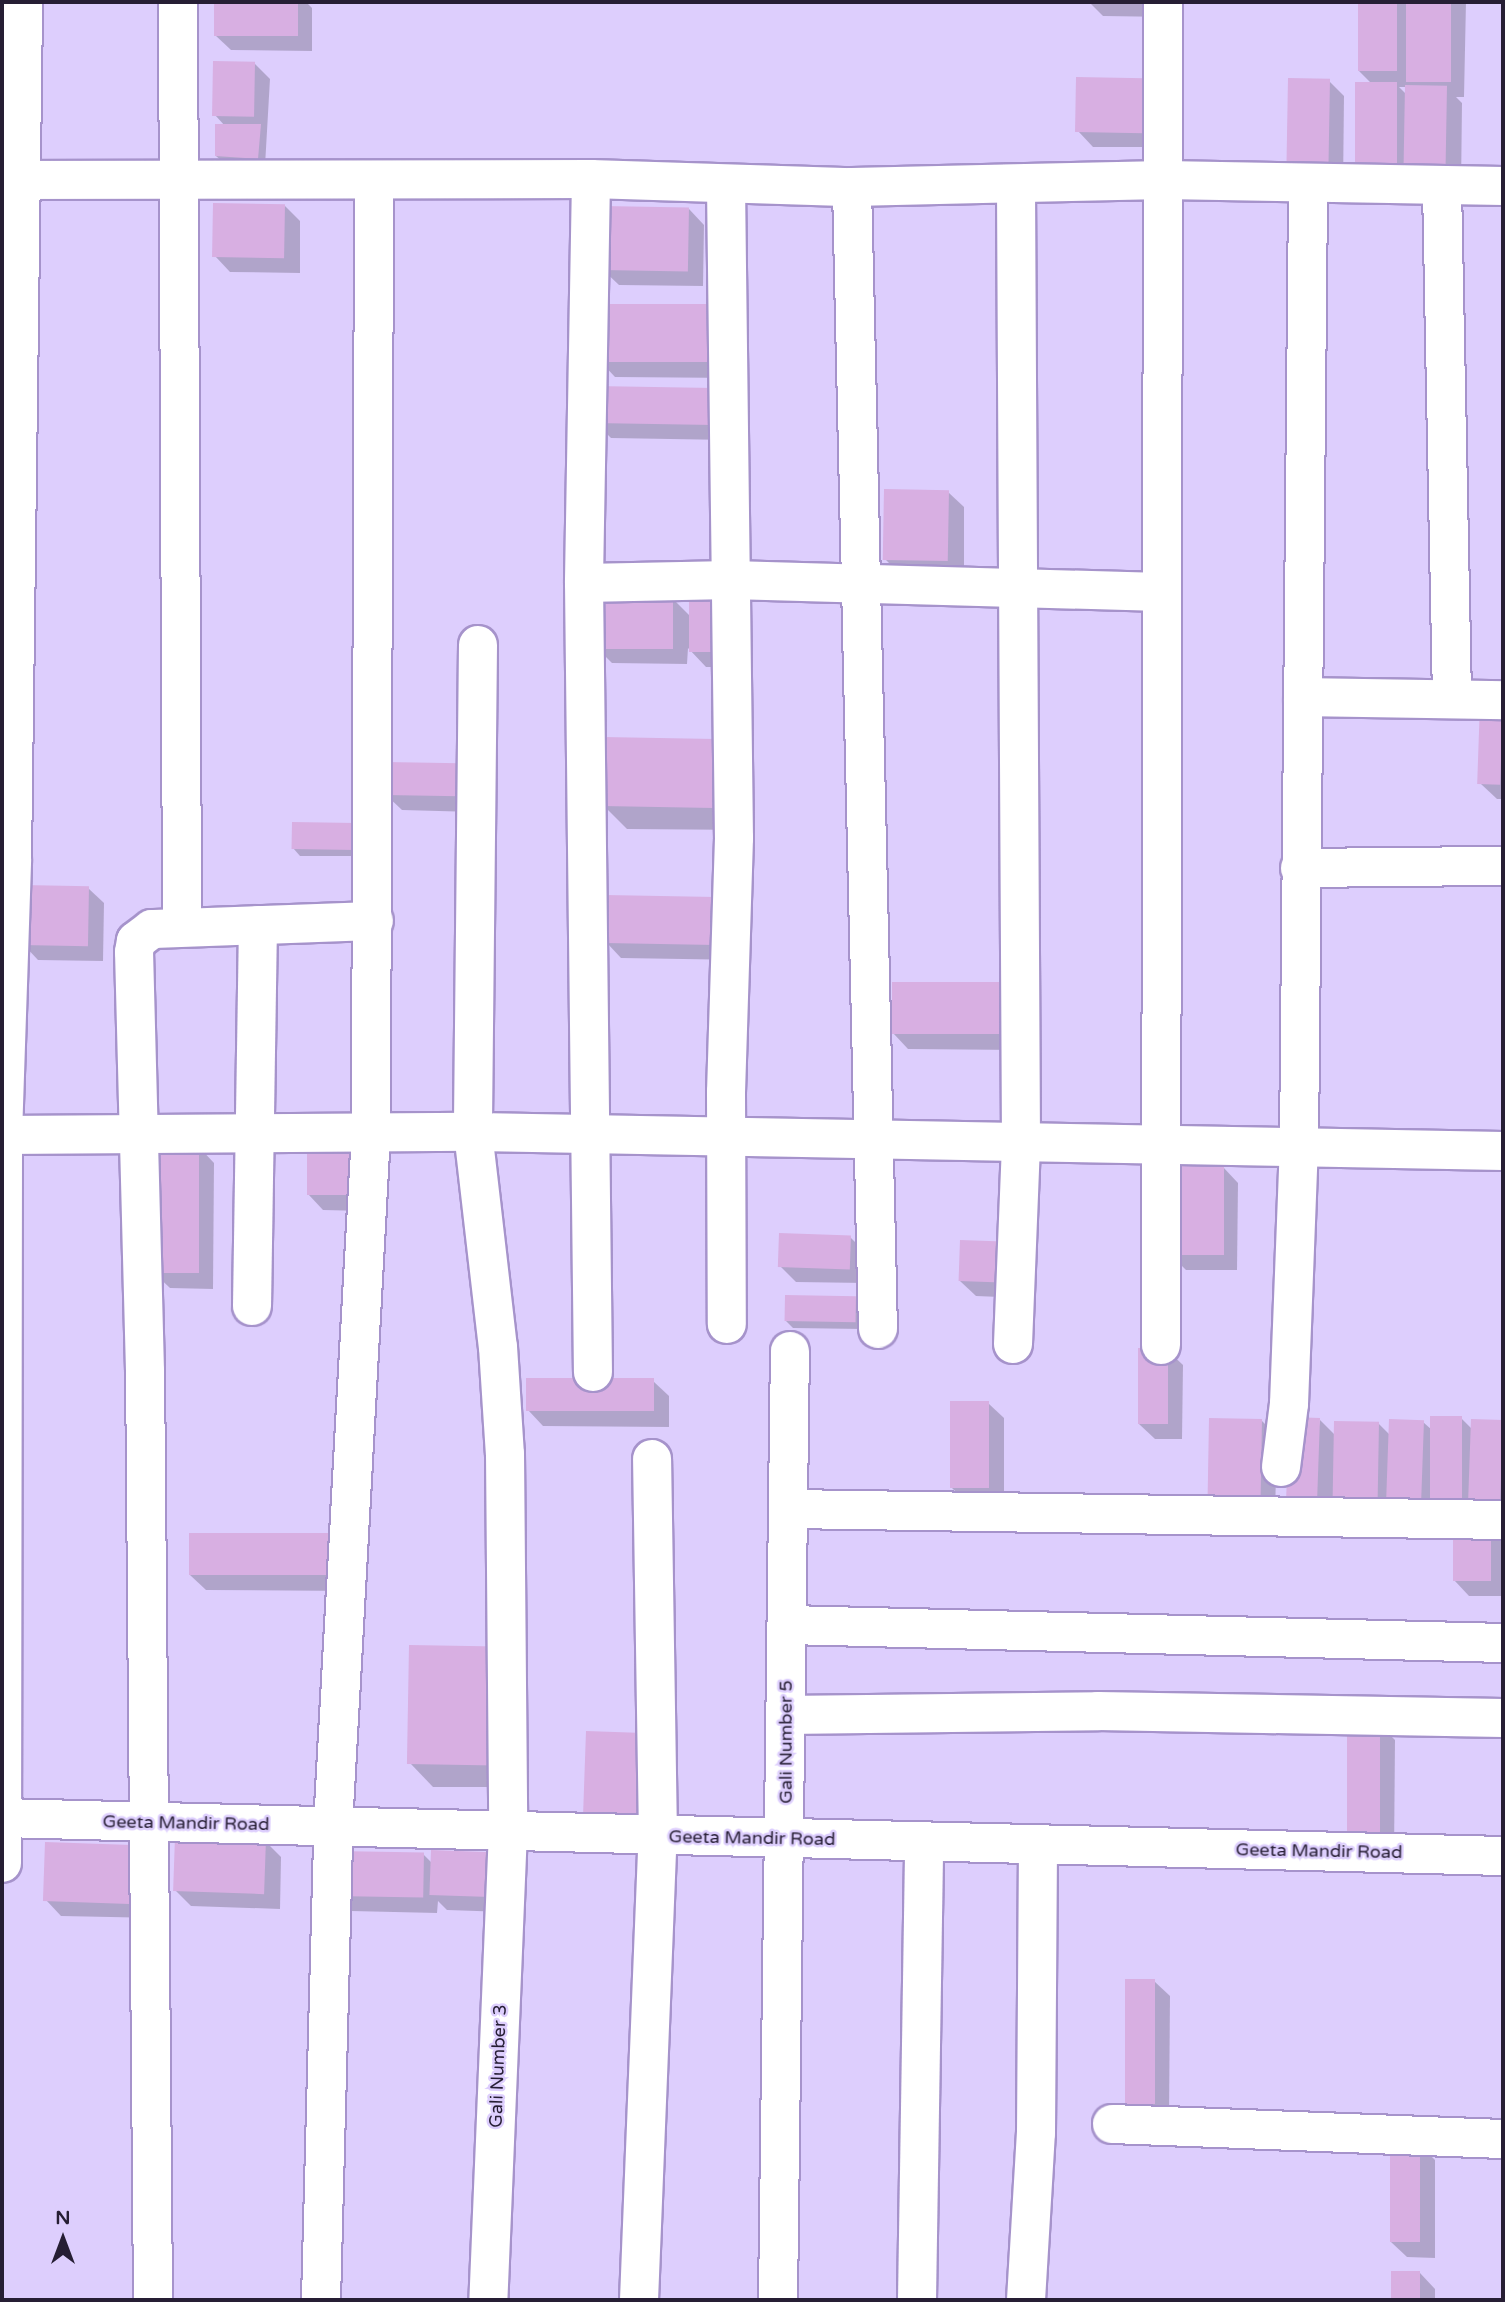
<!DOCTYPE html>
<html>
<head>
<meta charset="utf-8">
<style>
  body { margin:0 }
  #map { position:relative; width:1505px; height:2302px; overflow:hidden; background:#ddcefd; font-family:"Varela Round",sans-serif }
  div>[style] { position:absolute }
  .shadow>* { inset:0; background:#0003 }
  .building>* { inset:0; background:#d8afe2; transform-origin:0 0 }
  .roads { filter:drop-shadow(2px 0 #a693cb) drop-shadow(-2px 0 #a693cb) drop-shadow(0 2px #a693cb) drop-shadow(0 -2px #a693cb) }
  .minor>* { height:38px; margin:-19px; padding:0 19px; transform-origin:19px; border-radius:19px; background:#fff }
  span { translate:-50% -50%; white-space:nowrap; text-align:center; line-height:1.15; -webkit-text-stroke:5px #ddcefd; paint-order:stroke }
  .street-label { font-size:18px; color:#261e34 }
  .frame { position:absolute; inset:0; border:4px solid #261e34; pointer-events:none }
  .north { position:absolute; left:28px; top:2204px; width:70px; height:70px; -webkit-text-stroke:5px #ddcefd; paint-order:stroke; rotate:0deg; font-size:19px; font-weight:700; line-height:28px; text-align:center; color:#261e34 }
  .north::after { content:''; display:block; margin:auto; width:24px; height:32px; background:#261e34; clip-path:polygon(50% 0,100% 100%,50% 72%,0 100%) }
</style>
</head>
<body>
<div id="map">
  <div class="shadow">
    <div style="clip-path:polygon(216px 2px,306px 2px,312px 8px,312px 51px,231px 50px,215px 35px)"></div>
    <div style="clip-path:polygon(1089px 2px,1170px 2px,1170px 17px,1103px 16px)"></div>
    <div style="clip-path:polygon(evenodd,1359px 2px,1466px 2px,1464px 97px,1456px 97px,1462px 103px,1461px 190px,1371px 187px,1372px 84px,1359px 71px,1359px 2px,1399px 87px,1407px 87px,1407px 95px,1399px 87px)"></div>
    <div style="clip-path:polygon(254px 63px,270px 79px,265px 166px,224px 163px,216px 156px,225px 126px,215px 115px)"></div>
    <div style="clip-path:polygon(1144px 80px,1159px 147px,1093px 147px,1078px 131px)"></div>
    <div style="clip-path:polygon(1329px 81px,1344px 96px,1343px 188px,1288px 172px)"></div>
    <div style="clip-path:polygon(285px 206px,300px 221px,300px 273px,230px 272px,215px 256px)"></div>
    <div style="clip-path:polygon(689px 209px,704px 225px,703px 286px,619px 285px,603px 270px)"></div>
    <div style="clip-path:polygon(720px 307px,735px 378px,615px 377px,600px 361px)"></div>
    <div style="clip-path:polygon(713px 389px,729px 440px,611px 438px,596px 423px)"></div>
    <div style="clip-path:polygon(948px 492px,964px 507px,964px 576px,901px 575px,885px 559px)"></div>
    <div style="clip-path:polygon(672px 598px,691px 617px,738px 667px,706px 667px,688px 648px,687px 664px,612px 663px,597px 648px)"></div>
    <div style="clip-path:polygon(1503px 706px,1503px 799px,1497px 799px,1481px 784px)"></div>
    <div style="clip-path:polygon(728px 740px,750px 830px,627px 829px,604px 806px)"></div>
    <div style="clip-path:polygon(460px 764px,475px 812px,402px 810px,386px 795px)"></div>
    <div style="clip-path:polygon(355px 825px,362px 856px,300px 856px,293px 848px)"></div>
    <div style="clip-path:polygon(88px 888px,104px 903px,103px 961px,38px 960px,23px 944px)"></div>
    <div style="clip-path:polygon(729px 899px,744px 960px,621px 958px,606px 942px)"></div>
    <div style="clip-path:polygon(1012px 985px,1027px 1050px,908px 1049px,893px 1033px)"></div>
    <div style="clip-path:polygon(199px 1147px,214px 1163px,213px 1289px,170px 1288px,154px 1273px)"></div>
    <div style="clip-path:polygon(350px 1147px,365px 1211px,323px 1210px,308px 1194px)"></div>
    <div style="clip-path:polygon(1223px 1167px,1238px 1183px,1237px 1270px,1186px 1270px,1170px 1254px)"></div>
    <div style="clip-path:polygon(850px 1237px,865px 1252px,865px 1283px,796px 1282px,780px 1266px)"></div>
    <div style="clip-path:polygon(1010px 1243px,1024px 1298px,976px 1296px,960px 1281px)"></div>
    <div style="clip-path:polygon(855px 1298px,863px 1305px,862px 1329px,793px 1328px,786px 1321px)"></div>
    <div style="clip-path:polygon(1167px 1350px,1183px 1365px,1182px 1439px,1155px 1439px,1139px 1424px)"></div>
    <div style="clip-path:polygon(653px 1381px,669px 1396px,669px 1427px,543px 1426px,528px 1410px)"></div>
    <div style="clip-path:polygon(988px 1403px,1004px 1418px,1004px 1503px,967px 1503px,951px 1487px)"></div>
    <div style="clip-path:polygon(1461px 1418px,1472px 1429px,1472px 1421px,1503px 1422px,1503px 1520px,1351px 1513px,1334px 1497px,1334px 1515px,1305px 1515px,1320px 1420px,1336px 1436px,1378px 1423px,1390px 1435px,1423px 1422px,1432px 1430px)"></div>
    <div style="clip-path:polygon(1261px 1420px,1277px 1436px,1275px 1514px,1225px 1513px)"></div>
    <div style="clip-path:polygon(1491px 1524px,1503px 1537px,1503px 1596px,1469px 1596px,1454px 1580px)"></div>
    <div style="clip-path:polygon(337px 1536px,353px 1591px,206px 1590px,190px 1575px)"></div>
    <div style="clip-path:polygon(411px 1647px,519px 1787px,433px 1787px,410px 1763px)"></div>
    <div style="clip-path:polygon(1380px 1725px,1395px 1740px,1394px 1857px,1363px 1857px)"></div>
    <div style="clip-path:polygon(265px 1841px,281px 1857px,280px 1909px,191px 1906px,175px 1890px)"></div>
    <div style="clip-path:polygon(145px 1847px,159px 1918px,61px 1916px,46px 1900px)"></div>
    <div style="clip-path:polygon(433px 1852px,506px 1912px,447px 1910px,438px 1901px,437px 1913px,351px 1911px,335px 1895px,423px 1854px,433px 1864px)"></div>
    <div style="clip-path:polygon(1154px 1981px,1170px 1996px,1169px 2119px,1142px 2119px,1126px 2103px)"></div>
    <div style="clip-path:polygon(1420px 2145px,1435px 2160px,1435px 2258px,1407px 2257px,1391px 2242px)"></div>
    <div style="clip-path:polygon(1392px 2272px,1420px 2273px,1435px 2289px,1435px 2300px,1392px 2300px)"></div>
  </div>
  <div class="building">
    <div style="left:214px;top:2px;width:84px;height:34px"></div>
    <div style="left:1358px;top:2px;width:39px;height:69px"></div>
    <div style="left:1406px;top:2px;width:45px;height:80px"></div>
    <div style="left:213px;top:61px;width:42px;height:55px;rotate:1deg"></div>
    <div style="left:1076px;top:77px;width:69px;height:55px;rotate:1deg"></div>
    <div style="left:1288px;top:78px;width:42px;height:95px;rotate:1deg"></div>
    <div style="left:1355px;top:82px;width:42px;height:90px"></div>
    <div style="left:1405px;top:85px;width:42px;height:90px;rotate:1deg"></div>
    <div style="clip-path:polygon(215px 124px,261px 124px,258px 159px,215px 156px)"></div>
    <div style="left:213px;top:203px;width:72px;height:54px;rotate:1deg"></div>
    <div style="left:602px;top:206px;width:87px;height:64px;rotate:1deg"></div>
    <div style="left:599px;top:304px;width:121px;height:58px"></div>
    <div style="left:594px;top:386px;width:120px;height:37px;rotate:1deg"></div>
    <div style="left:884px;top:489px;width:65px;height:71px;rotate:1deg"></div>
    <div style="left:689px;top:594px;width:36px;height:58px"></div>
    <div style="left:596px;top:596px;width:77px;height:53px"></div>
    <div style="left:1480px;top:703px;width:23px;height:81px;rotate:2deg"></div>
    <div style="left:603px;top:737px;width:126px;height:69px;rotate:1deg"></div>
    <div style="left:385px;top:762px;width:75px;height:33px;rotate:1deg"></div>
    <div style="left:292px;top:822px;width:64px;height:27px;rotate:1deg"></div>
    <div style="left:22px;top:885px;width:67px;height:60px;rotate:1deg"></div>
    <div style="left:605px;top:895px;width:125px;height:48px;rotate:1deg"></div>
    <div style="left:892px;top:982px;width:120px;height:52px"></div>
    <div style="left:154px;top:1146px;width:45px;height:127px"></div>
    <div style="left:307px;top:1146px;width:44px;height:49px"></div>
    <div style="left:1170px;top:1165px;width:54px;height:90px"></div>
    <div style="left:779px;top:1233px;width:72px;height:34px;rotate:2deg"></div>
    <div style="left:960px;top:1240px;width:50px;height:41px;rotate:2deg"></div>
    <div style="left:785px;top:1295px;width:71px;height:26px;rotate:1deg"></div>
    <div style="left:1138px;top:1348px;width:30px;height:76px"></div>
    <div style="left:526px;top:1378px;width:128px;height:33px"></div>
    <div style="left:950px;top:1401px;width:39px;height:87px"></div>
    <div style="left:1430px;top:1416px;width:32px;height:89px"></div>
    <div style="left:1289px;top:1417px;width:31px;height:83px;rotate:2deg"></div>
    <div style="left:1209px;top:1418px;width:53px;height:80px;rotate:1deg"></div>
    <div style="left:1389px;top:1419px;width:35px;height:81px;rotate:2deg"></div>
    <div style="left:1471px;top:1419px;width:32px;height:86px;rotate:2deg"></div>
    <div style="left:1334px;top:1421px;width:45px;height:77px;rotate:1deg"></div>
    <div style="left:1453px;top:1522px;width:38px;height:59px"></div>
    <div style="left:189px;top:1533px;width:149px;height:42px"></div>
    <div style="left:409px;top:1645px;width:89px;height:119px;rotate:1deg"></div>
    <div style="left:1347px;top:1723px;width:33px;height:119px"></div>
    <div style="left:586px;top:1731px;width:65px;height:89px;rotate:2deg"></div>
    <div style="left:175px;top:1837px;width:91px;height:54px;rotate:2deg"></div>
    <div style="left:45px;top:1842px;width:101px;height:59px;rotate:2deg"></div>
    <div style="left:431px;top:1850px;width:61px;height:45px;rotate:2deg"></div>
    <div style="left:335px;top:1851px;width:89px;height:45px;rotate:1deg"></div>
    <div style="left:1125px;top:1979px;width:30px;height:125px"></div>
    <div style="left:1390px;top:2143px;width:30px;height:99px"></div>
    <div style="left:1391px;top:2271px;width:29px;height:29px"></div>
  </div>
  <div class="roads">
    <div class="minor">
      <div style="left:178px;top:2px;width:923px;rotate:89.75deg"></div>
      <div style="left:591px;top:179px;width:404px;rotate:91deg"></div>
      <div style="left:584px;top:583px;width:789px;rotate:89.35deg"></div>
      <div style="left:2px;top:180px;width:589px;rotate:-0.1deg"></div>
      <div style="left:591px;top:179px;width:261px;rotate:1.8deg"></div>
      <div style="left:852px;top:187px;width:312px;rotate:-1.3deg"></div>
      <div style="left:1164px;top:180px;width:339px;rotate:1deg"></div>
      <div style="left:726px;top:185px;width:653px;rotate:89.3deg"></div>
      <div style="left:734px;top:838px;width:254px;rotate:91.8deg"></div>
      <div style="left:726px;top:1092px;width:232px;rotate:89.8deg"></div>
      <div style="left:852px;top:187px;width:1142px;rotate:88.7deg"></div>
      <div style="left:1442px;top:187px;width:512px;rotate:88.88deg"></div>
      <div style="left:584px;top:583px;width:147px;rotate:-1.2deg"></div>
      <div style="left:731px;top:580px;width:431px;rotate:1.6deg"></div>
      <div style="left:478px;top:645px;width:487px;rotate:90.6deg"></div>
      <div style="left:473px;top:1132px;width:216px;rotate:83.4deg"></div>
      <div style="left:498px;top:1347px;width:107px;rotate:86.3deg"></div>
      <div style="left:505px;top:1454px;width:377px;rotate:89.5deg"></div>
      <div style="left:508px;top:1831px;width:469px;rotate:92.4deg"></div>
      <div style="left:1303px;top:697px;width:200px;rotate:0.9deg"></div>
      <div style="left:1300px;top:868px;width:203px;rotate:-0.6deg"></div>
      <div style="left:2px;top:1135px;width:471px;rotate:-0.4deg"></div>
      <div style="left:473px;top:1132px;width:1030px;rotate:1.06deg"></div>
      <div style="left:252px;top:1306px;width:381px;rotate:-89.1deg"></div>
      <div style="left:1013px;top:1344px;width:202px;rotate:-87.7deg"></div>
      <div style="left:1021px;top:1142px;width:957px;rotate:-90.3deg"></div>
      <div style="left:1161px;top:1345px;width:1343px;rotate:-89.91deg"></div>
      <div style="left:1281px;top:1467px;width:64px;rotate:-82.8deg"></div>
      <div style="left:1289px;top:1404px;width:257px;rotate:-87.8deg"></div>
      <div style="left:1299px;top:1147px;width:963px;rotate:-89.46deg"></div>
      <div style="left:789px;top:1509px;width:714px;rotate:0.88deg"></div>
      <div style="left:788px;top:1625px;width:715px;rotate:1.44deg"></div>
      <div style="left:785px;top:1715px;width:313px;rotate:-0.7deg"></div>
      <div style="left:1098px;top:1711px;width:405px;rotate:1deg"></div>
      <div style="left:2px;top:1818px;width:1501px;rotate:1.45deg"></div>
      <div style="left:2px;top:1863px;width:728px;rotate:-89.92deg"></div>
      <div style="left:3px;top:1135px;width:276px;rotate:-88.1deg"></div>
      <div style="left:12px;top:859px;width:857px;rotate:-89.26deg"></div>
      <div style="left:1112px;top:2124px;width:391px;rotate:2.2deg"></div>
      <div style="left:153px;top:2300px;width:929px;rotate:-90.49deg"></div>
      <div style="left:145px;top:1371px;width:419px;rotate:-91.5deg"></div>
      <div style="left:134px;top:952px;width:11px;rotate:-80deg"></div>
      <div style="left:136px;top:941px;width:20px;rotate:-37deg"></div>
      <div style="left:152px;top:929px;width:222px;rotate:-2.1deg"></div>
      <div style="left:321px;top:2300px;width:474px;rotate:-88.5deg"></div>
      <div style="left:333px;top:1826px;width:693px;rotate:-86.86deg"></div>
      <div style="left:371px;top:1134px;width:952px;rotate:-89.82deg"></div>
      <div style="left:639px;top:2300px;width:463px;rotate:-87.7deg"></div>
      <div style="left:658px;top:1837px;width:378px;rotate:-90.9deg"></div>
      <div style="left:778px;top:2300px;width:949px;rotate:-89.28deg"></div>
      <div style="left:917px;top:2300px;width:458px;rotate:-89.1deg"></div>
      <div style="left:1026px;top:2300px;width:167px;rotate:-86.6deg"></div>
      <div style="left:1036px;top:2133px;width:289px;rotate:-89.6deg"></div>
    </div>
  </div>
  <div class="street-label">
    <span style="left:786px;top:1742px;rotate:-90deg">Gali Number 5</span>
    <span style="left:186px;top:1823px;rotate:1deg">Geeta Mandir Road</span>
    <span style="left:752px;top:1838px;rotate:1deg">Geeta Mandir Road</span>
    <span style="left:1319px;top:1851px;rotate:1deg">Geeta Mandir Road</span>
    <span style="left:498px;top:2066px;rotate:-88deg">Gali Number 3</span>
  </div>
  <div class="frame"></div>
  <div class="north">N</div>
</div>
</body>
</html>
